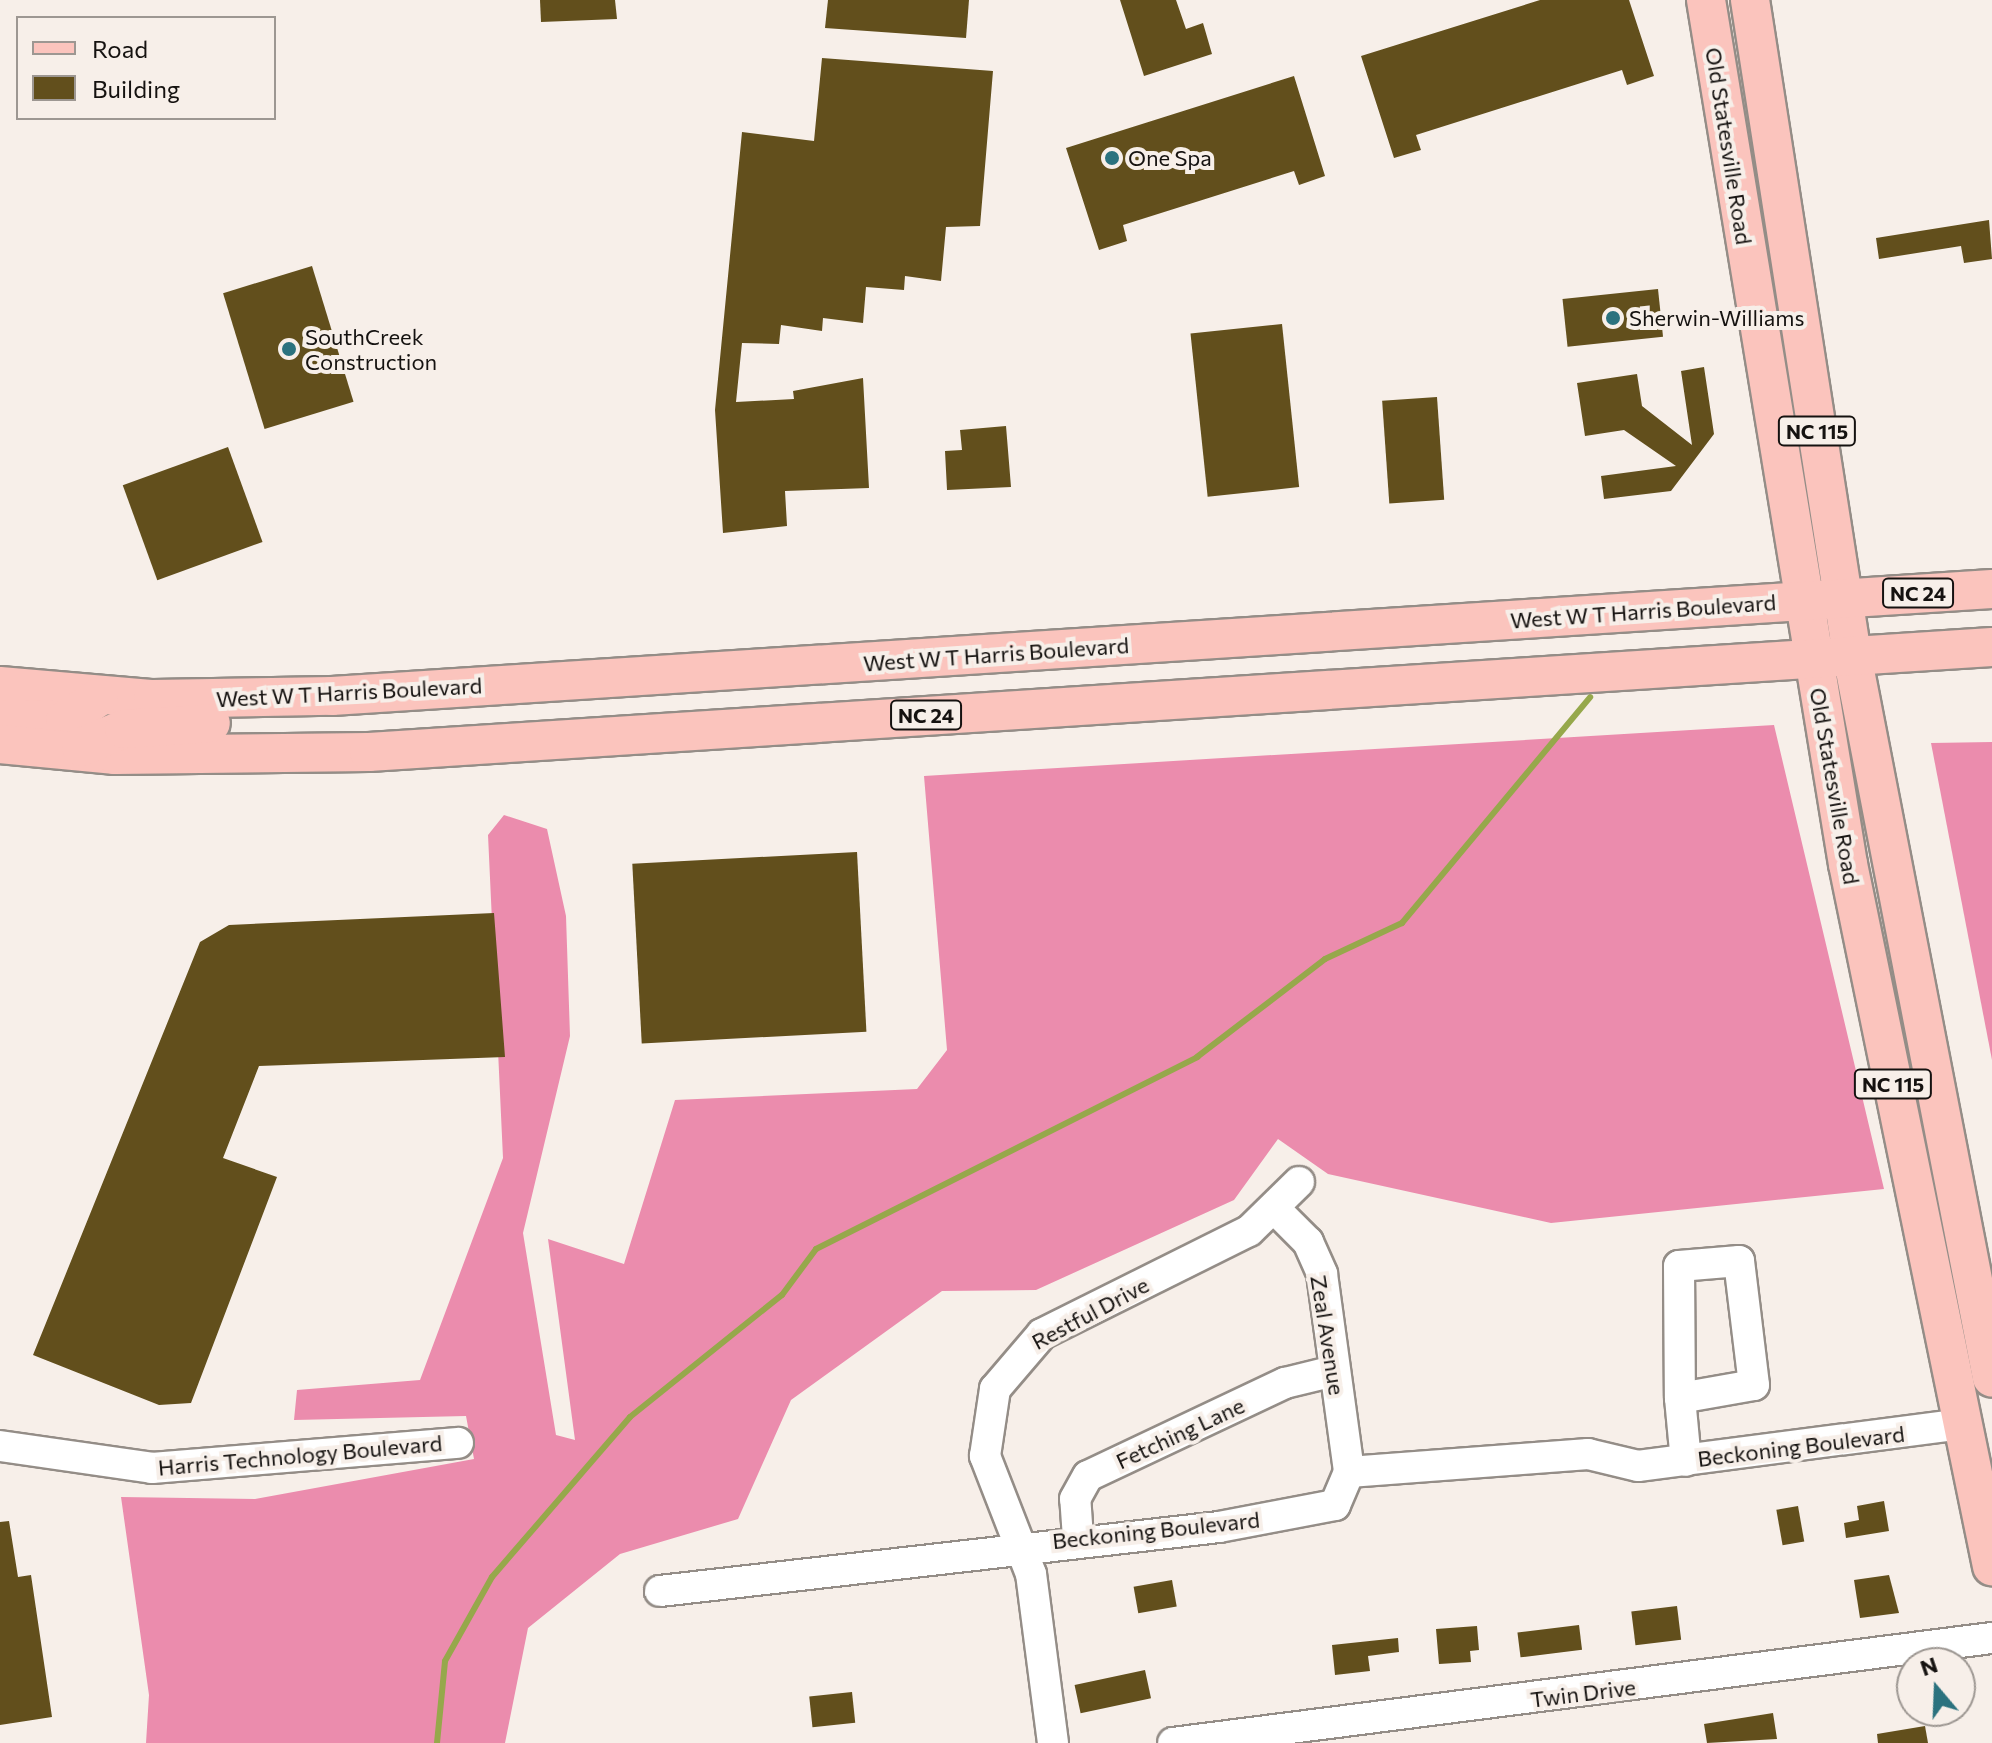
<!DOCTYPE html>
<html>
<head>
<meta charset="utf-8">
<style>
  body { margin:0 }
  #map { position:relative; width:1992px; height:1743px; overflow:hidden; background:#f7efe9; font-family:Commissioner,sans-serif }
  div>[style] { position:absolute }
  .forest>* { inset:0; background:#eb8cad }
  .stream>* { height:6px; margin:-3px; padding:0 3px; transform-origin:3px; border-radius:3px; background:#96a84b }
  .building>* { inset:0; background:#624f1c; transform-origin:0 0 }
  .roads { filter:drop-shadow(2px 0 #948d87) drop-shadow(-2px 0 #948d87) drop-shadow(0 2px #948d87) drop-shadow(0 -2px #948d87) }
  .minor>* { height:30px; margin:-15px; padding:0 15px; transform-origin:15px; border-radius:15px; background:#fff }
  .major>* { height:38px; margin:-19px; padding:0 19px; transform-origin:19px; border-radius:19px; background:#fbc4bd }
  .dots>* { width:22px; height:22px; translate:-50% -50%; box-sizing:border-box; border:4px solid #f7efe9; border-radius:50% }
  span { translate:-50% -50%; white-space:nowrap; text-align:center; line-height:1.15; -webkit-text-stroke:8px #f7efe9; paint-order:stroke }
  .shield-label span { padding:2px 6px; background:#f7efe9; border:2px solid; border-radius:6px; -webkit-text-stroke-width:0 }
  .shield-label { font-size:20px; color:#151210; font-weight:700 }
  .street-label { font-size:22px; color:#151210 }
  .poi-label { font-size:22px; color:#151210 }
  .left { translate:0 -50%; text-align:left }
  .legend { position:absolute; left:16px; top:16px; width:260px; height:104px; box-sizing:border-box; background:#f7efe9; border:2px solid #9d9792; margin:0; padding:10px 14px; list-style:none; font-size:24px; color:#151210 }
  .legend li { display:flex; align-items:center; gap:16px; height:40px }
  .legend b { width:40px; border:2px solid #9d9792 }
  .north { position:absolute; left:1896px; top:1647px; width:80px; height:80px; box-sizing:border-box; background:#f7efe9; border:2px solid #9d9792; border-radius:50%; rotate:341deg; font-size:22px; font-weight:700; line-height:32px; text-align:center; color:#151210 }
  .north::after { content:''; display:block; margin:auto; width:28px; height:36px; background:#2b727e; clip-path:polygon(50% 0,100% 100%,50% 72%,0 100%) }
</style>
</head>
<body>
<div id="map">
  <div class="forest">
    <div style="clip-path:polygon(1774px 725px,1884px 1189px,1551px 1223px,1328px 1174px,1278px 1139px,1234px 1200px,1036px 1290px,942px 1291px,791px 1400px,738px 1519px,620px 1554px,528px 1628px,505px 1743px,146px 1743px,149px 1695px,121px 1497px,255px 1499px,474px 1459px,466px 1416px,294px 1420px,297px 1390px,420px 1380px,503px 1158px,488px 835px,504px 815px,547px 829px,566px 916px,570px 1036px,523px 1233px,556px 1435px,575px 1440px,548px 1239px,624px 1264px,675px 1100px,917px 1089px,947px 1050px,924px 776px)"></div>
    <div style="clip-path:polygon(1992px 742px,1992px 1060px,1931px 743px)"></div>
  </div>
  <div class="stream">
    <div style="left:437px;top:1743px;width:82px;rotate:-84.4deg"></div>
    <div style="left:445px;top:1661px;width:96px;rotate:-60.8deg"></div>
    <div style="left:492px;top:1577px;width:211px;rotate:-49.2deg"></div>
    <div style="left:630px;top:1417px;width:195px;rotate:-38.8deg"></div>
    <div style="left:782px;top:1295px;width:57px;rotate:-53.5deg"></div>
    <div style="left:816px;top:1249px;width:427px;rotate:-26.7deg"></div>
    <div style="left:1197px;top:1057px;width:161px;rotate:-37.4deg"></div>
    <div style="left:1325px;top:959px;width:85px;rotate:-25.1deg"></div>
    <div style="left:1402px;top:923px;width:294px;rotate:-50.2deg"></div>
  </div>
  <div class="building">
    <div style="clip-path:polygon(540px 0,615px 0,617px 19px,541px 22px)"></div>
    <div style="clip-path:polygon(828px 0,969px 0,966px 38px,825px 28px)"></div>
    <div style="clip-path:polygon(1120px 0,1176px 0,1186px 29px,1203px 23px,1212px 54px,1144px 76px)"></div>
    <div style="clip-path:polygon(1540px 0,1629px 0,1654px 76px,1627px 85px,1622px 70px,1416px 135px,1421px 150px,1394px 158px,1361px 56px)"></div>
    <div style="clip-path:polygon(822px 58px,993px 71px,980px 226px,946px 227px,941px 281px,905px 276px,904px 290px,866px 287px,863px 323px,823px 318px,822px 331px,781px 325px,779px 344px,742px 343px,736px 402px,794px 399px,793px 391px,863px 378px,869px 488px,785px 491px,787px 526px,723px 533px,715px 410px,742px 132px,814px 141px)"></div>
    <div style="clip-path:polygon(1294px 76px,1325px 176px,1299px 185px,1294px 171px,1123px 225px,1127px 241px,1099px 250px,1066px 148px)"></div>
    <div style="clip-path:polygon(1989px 220px,1992px 259px,1964px 263px,1961px 246px,1879px 259px,1876px 238px)"></div>
    <div style="left:312px;top:266px;width:142px;height:93px;rotate:73deg"></div>
    <div style="left:1658px;top:289px;width:48px;height:96px;rotate:84deg"></div>
    <div style="left:1282px;top:324px;width:164px;height:92px;rotate:84deg"></div>
    <div style="clip-path:polygon(1704px 367px,1714px 434px,1671px 491px,1604px 499px,1601px 476px,1676px 466px,1624px 430px,1585px 436px,1577px 383px,1637px 374px,1642px 406px,1692px 445px,1681px 371px)"></div>
    <div style="left:1437px;top:397px;width:103px;height:55px;rotate:86deg"></div>
    <div style="clip-path:polygon(1006px 426px,1011px 487px,947px 490px,945px 451px,962px 450px,960px 430px)"></div>
    <div style="left:228px;top:447px;width:101px;height:112px;rotate:70deg"></div>
    <div style="left:857px;top:852px;width:180px;height:225px;rotate:87deg"></div>
    <div style="clip-path:polygon(494px 913px,505px 1057px,259px 1066px,223px 1158px,277px 1177px,191px 1403px,159px 1405px,33px 1355px,200px 942px,229px 925px)"></div>
    <div style="clip-path:polygon(1884px 1501px,1889px 1531px,1846px 1538px,1844px 1523px,1859px 1520px,1857px 1506px)"></div>
    <div style="left:1798px;top:1506px;width:36px;height:22px;rotate:80deg"></div>
    <div style="clip-path:polygon(9px 1521px,18px 1577px,31px 1575px,52px 1717px,0 1725px,0 1522px)"></div>
    <div style="clip-path:polygon(1889px 1575px,1899px 1613px,1860px 1618px,1854px 1580px)"></div>
    <div style="left:1172px;top:1580px;width:27px;height:39px;rotate:80deg"></div>
    <div style="left:1677px;top:1606px;width:34px;height:46px;rotate:83deg"></div>
    <div style="left:1579px;top:1625px;width:25px;height:62px;rotate:83deg"></div>
    <div style="clip-path:polygon(1477px 1626px,1479px 1650px,1470px 1651px,1471px 1662px,1439px 1664px,1436px 1629px)"></div>
    <div style="clip-path:polygon(1398px 1638px,1399px 1652px,1368px 1656px,1370px 1671px,1335px 1675px,1332px 1645px)"></div>
    <div style="left:1145px;top:1670px;width:29px;height:72px;rotate:78deg"></div>
    <div style="left:852px;top:1692px;width:31px;height:43px;rotate:84deg"></div>
    <div style="clip-path:polygon(1773px 1713px,1777px 1739px,1707px 1743px,1704px 1724px)"></div>
    <div style="clip-path:polygon(1925px 1726px,1928px 1743px,1878px 1743px,1877px 1734px)"></div>
  </div>
  <div class="roads">
    <div class="minor">
      <div style="left:1277px;top:1211px;width:44px;rotate:45deg"></div>
      <div style="left:1308px;top:1242px;width:35px;rotate:66deg"></div>
      <div style="left:1322px;top:1274px;width:200px;rotate:82.2deg"></div>
      <div style="left:1680px;top:1398px;width:75px;rotate:-10deg"></div>
      <div style="left:1754px;top:1385px;width:125px;rotate:-96.9deg"></div>
      <div style="left:1739px;top:1261px;width:60px;rotate:175.2deg"></div>
      <div style="left:1679px;top:1266px;width:132px;rotate:89.6deg"></div>
      <div style="left:1680px;top:1398px;width:63px;rotate:84.6deg"></div>
      <div style="left:0;top:1446px;width:154px;rotate:8.2deg"></div>
      <div style="left:152px;top:1468px;width:307px;rotate:-4.7deg"></div>
      <div style="left:1078px;top:1538px;width:39px;rotate:-94deg"></div>
      <div style="left:1075px;top:1499px;width:26px;rotate:-61deg"></div>
      <div style="left:1088px;top:1476px;width:218px;rotate:-25.3deg"></div>
      <div style="left:1285px;top:1383px;width:50px;rotate:-13.8deg"></div>
      <div style="left:660px;top:1591px;width:563px;rotate:-6.53deg"></div>
      <div style="left:1219px;top:1527px;width:118px;rotate:-10.7deg"></div>
      <div style="left:1335px;top:1505px;width:36px;rotate:-67deg"></div>
      <div style="left:1349px;top:1472px;width:240px;rotate:-4.3deg"></div>
      <div style="left:1588px;top:1454px;width:51px;rotate:13.5deg"></div>
      <div style="left:1638px;top:1466px;width:328px;rotate:-7.4deg"></div>
      <div style="left:1053px;top:1743px;width:170px;rotate:-97.4deg"></div>
      <div style="left:1031px;top:1574px;width:127px;rotate:-111.3deg"></div>
      <div style="left:985px;top:1456px;width:68px;rotate:-81.5deg"></div>
      <div style="left:995px;top:1389px;width:72px;rotate:-49.5deg"></div>
      <div style="left:1042px;top:1334px;width:231px;rotate:-26.5deg"></div>
      <div style="left:1249px;top:1231px;width:70px;rotate:-44.4deg"></div>
      <div style="left:1173px;top:1743px;width:826px;rotate:-7.31deg"></div>
    </div>
    <div class="major">
      <div style="left:1706px;top:0;width:876px;rotate:80.67deg"></div>
      <div style="left:1848px;top:864px;width:717px;rotate:78.41deg"></div>
      <div style="left:1750px;top:0;width:663px;rotate:81.15deg"></div>
      <div style="left:1852px;top:655px;width:736px;rotate:79.04deg"></div>
      <div style="left:0;top:686px;width:154px;rotate:4.9deg"></div>
      <div style="left:153px;top:699px;width:179px;rotate:-1deg"></div>
      <div style="left:332px;top:696px;width:1663px;rotate:-3.69deg"></div>
      <div style="left:0;top:719px;width:65px;rotate:0.9deg"></div>
      <div style="left:65px;top:720px;width:41px;rotate:-34.1deg"></div>
      <div style="left:0;top:744px;width:116px;rotate:5.5deg"></div>
      <div style="left:115px;top:755px;width:254px;rotate:-0.7deg"></div>
      <div style="left:369px;top:752px;width:1626px;rotate:-3.7deg"></div>
      <div style="left:81px;top:747px;width:47px;rotate:-22.7deg"></div>
      <div style="left:124px;top:729px;width:87px;rotate:-3.9deg"></div>
    </div>
  </div>
  <div class="dots">
    <div style="left:1112px;top:158px;background:#2b727e"></div>
    <div style="left:1613px;top:318px;background:#2b727e"></div>
    <div style="left:289px;top:349px;background:#2b727e"></div>
  </div>
  <div class="shield-label">
    <span style="left:1817px;top:431px">NC 115</span>
    <span style="left:1918px;top:593px">NC 24</span>
    <span style="left:926px;top:715px">NC 24</span>
    <span style="left:1893px;top:1084px">NC 115</span>
  </div>
  <div class="street-label">
    <span style="left:1729px;top:146px;rotate:81deg">Old Statesville Road</span>
    <span style="left:1643px;top:611px;rotate:-4deg">West W T Harris Boulevard</span>
    <span style="left:996px;top:654px;rotate:-4deg">West W T Harris Boulevard</span>
    <span style="left:349px;top:692px;rotate:-3deg">West W T Harris Boulevard</span>
    <span style="left:1835px;top:786px;rotate:80deg">Old Statesville Road</span>
    <span style="left:1090px;top:1313px;rotate:-28deg">Restful Drive</span>
    <span style="left:1328px;top:1335px;rotate:81deg">Zeal Avenue</span>
    <span style="left:1180px;top:1433px;rotate:-25deg">Fetching Lane</span>
    <span style="left:1801px;top:1446px;rotate:-7deg">Beckoning Boulevard</span>
    <span style="left:300px;top:1455px;rotate:-5deg">Harris Technology Boulevard</span>
    <span style="left:1156px;top:1530px;rotate:-6deg">Beckoning Boulevard</span>
    <span style="left:1583px;top:1693px;rotate:-7deg">Twin Drive</span>
  </div>
  <div class="poi-label">
    <span class="left" style="left:1128px;top:158px">One Spa</span>
    <span class="left" style="left:1629px;top:318px">Sherwin-Williams</span>
    <span class="left" style="left:305px;top:349px">SouthCreek<br>Construction</span>
  </div>
  <ul class="legend">
  <li><b style="height:10px;background:#fbc4bd"></b>Road</li>
  <li><b style="height:22px;background:#624f1c"></b>Building</li>
  </ul>
  <div class="north">N</div>
</div>
</body>
</html>
